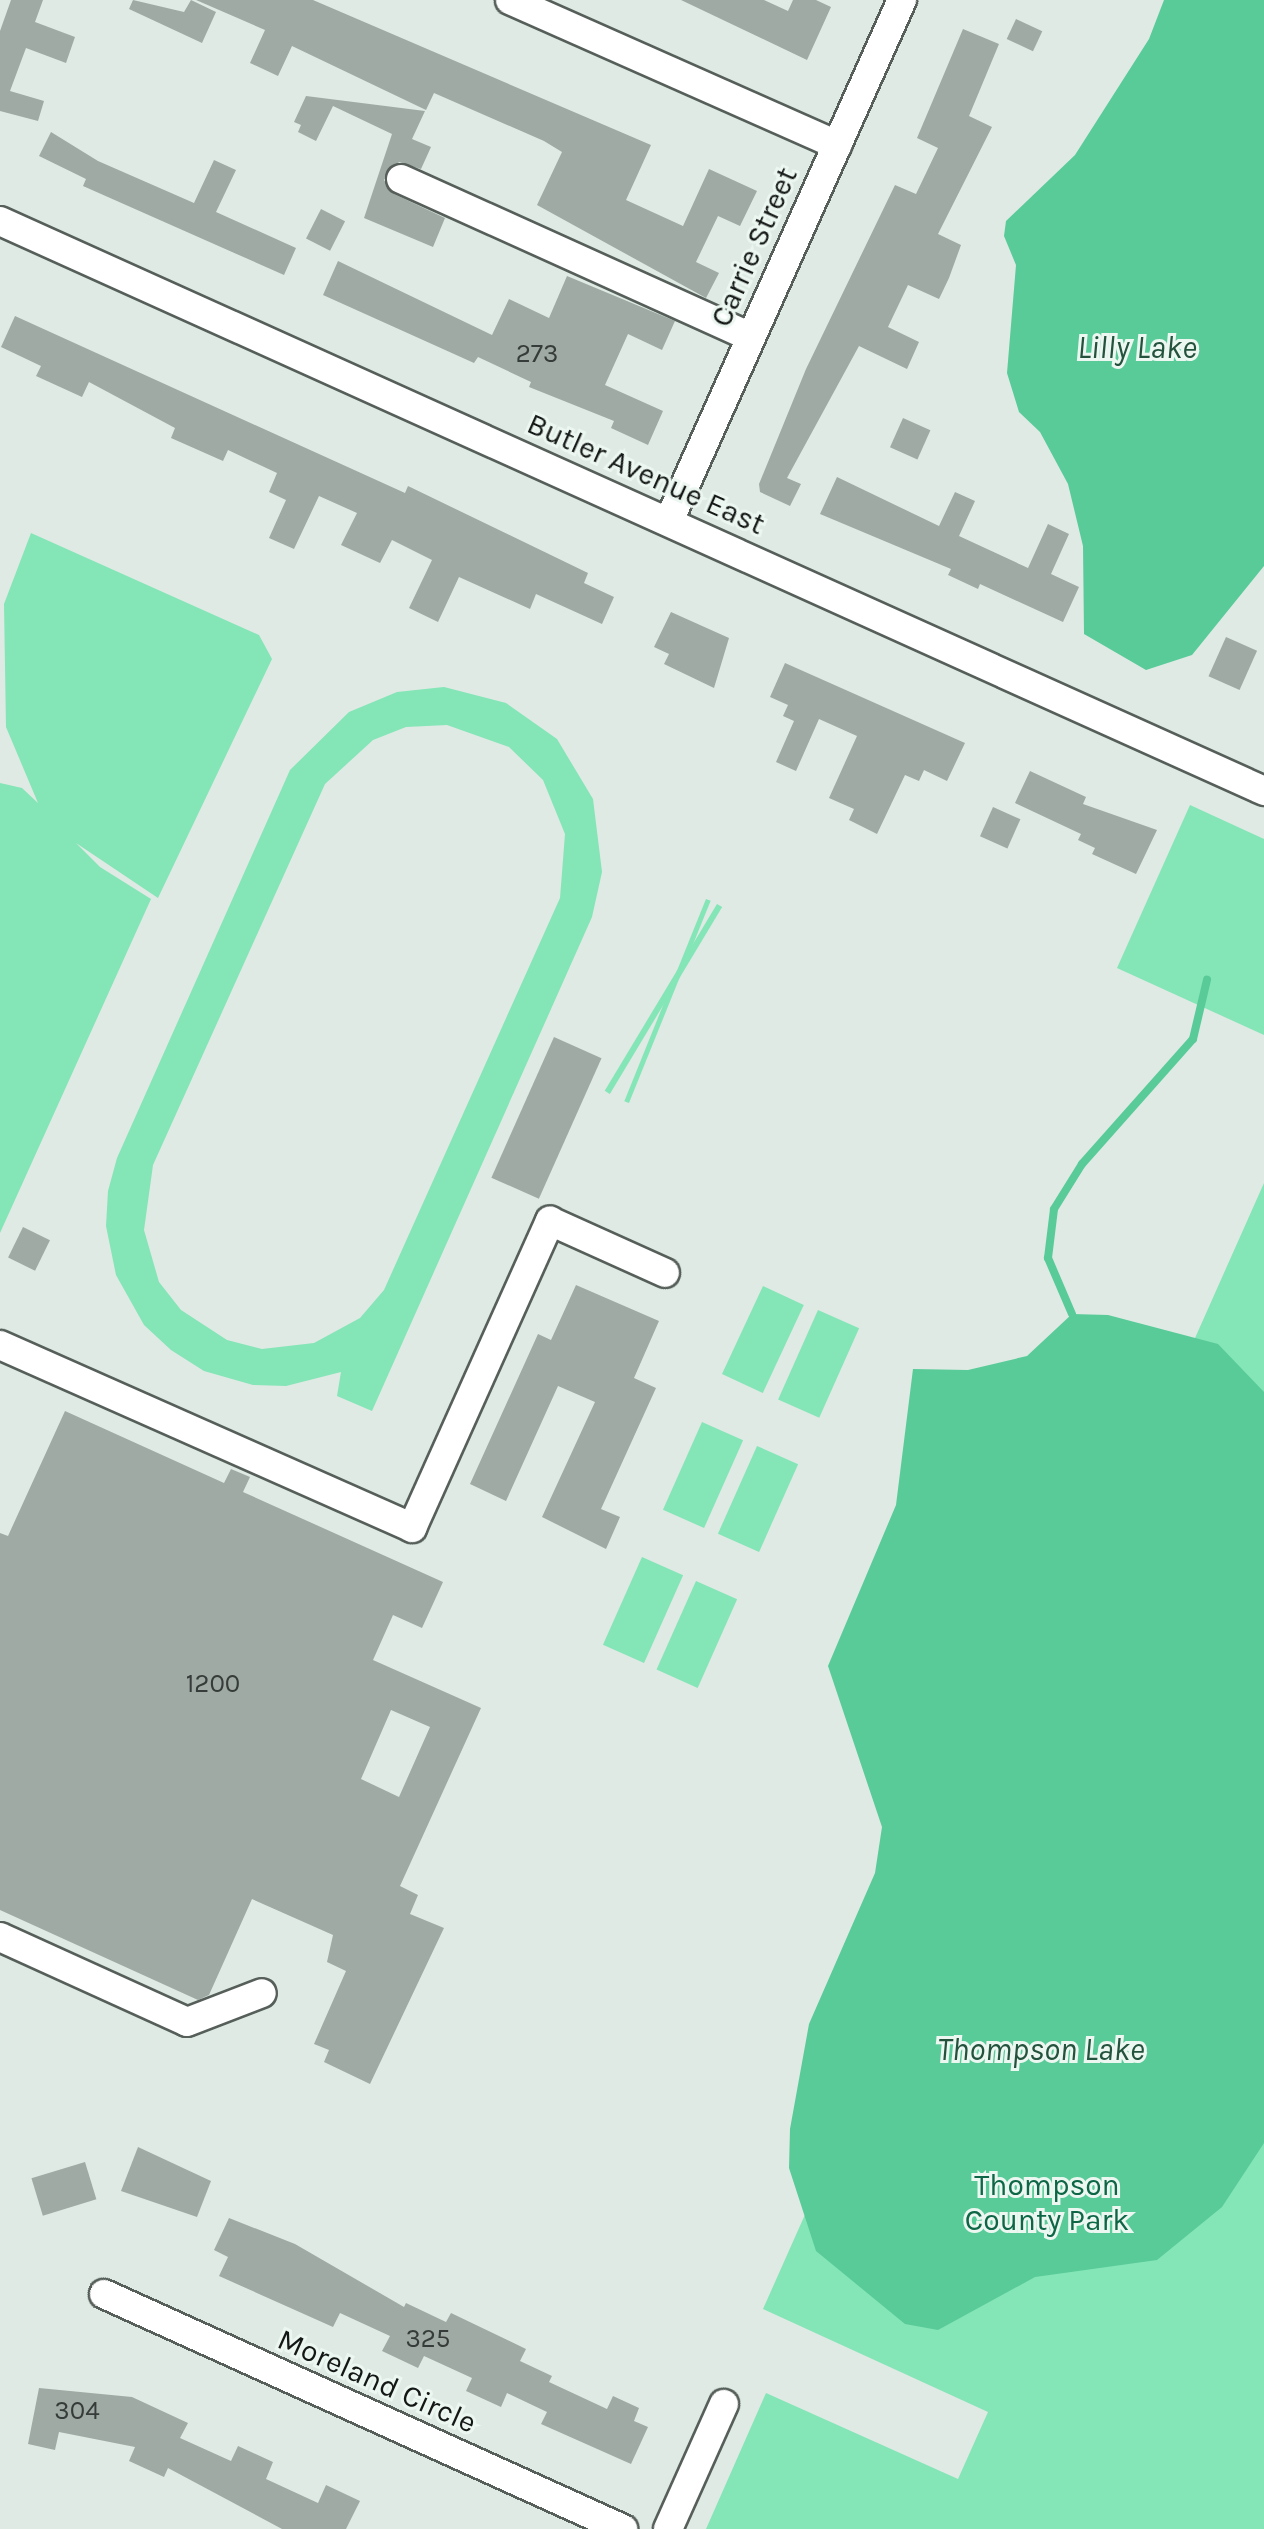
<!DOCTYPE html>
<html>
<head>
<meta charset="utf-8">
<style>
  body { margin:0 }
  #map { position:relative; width:1264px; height:2529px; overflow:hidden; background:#deeae3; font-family:Karla,sans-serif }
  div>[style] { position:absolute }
  .green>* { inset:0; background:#84e5b7; transform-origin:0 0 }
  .water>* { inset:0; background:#58cb98 }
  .stream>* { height:8px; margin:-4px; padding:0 4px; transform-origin:4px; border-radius:4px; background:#58cb98 }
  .building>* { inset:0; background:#a0aaa4; transform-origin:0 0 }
  .roads { filter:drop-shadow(2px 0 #565f5a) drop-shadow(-2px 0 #565f5a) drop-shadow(0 2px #565f5a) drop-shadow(0 -2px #565f5a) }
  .minor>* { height:28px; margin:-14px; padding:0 14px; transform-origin:14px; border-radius:14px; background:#fff }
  span { translate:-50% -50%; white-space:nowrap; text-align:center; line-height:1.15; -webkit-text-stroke:6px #ecf7f1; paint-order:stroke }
  .number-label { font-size:26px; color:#363c39 }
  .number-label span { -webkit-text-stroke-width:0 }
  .street-label { font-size:30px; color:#131715 }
  .park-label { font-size:30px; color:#0d6746 }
  .water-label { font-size:32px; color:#23523d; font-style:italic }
</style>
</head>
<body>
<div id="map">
  <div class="green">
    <div style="clip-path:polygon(31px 533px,259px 635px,272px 659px,158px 898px,76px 843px,100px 867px,151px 899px,0 1233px,0 783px,22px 788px,38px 803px,6px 727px,4px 604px)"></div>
    <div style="clip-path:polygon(evenodd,444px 687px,506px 703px,557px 739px,593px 799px,602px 872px,592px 917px,372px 1411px,337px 1396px,341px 1372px,286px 1386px,253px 1385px,204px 1371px,171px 1350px,144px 1325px,116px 1275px,106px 1226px,108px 1191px,117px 1158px,290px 770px,349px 712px,397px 692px,444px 687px,447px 725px,509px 747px,543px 780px,565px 834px,560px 898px,384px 1290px,360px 1318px,314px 1343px,262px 1349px,227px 1340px,181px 1310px,159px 1282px,144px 1230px,153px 1165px,325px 784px,373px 740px,406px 727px,447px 725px)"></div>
    <div style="clip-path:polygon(1190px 805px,1264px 839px,1264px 1035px,1117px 968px)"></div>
    <div style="left:706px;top:899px;width:5px;height:218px;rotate:22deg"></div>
    <div style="left:717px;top:904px;width:6px;height:218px;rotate:31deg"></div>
    <div style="clip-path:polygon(1264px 1183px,1264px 2529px,706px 2529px,766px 2393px,958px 2479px,988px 2412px,763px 2309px)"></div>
    <div style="left:763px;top:1286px;width:45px;height:97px;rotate:25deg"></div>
    <div style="left:818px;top:1310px;width:45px;height:98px;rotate:24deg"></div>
    <div style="left:702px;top:1422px;width:45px;height:96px;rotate:24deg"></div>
    <div style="left:757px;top:1446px;width:45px;height:96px;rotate:24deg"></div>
    <div style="left:642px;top:1557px;width:45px;height:96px;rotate:24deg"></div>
    <div style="left:696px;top:1581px;width:45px;height:97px;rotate:24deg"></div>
  </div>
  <div class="water">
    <div style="clip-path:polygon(1164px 0,1264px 0,1264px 566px,1192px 655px,1146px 670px,1084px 634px,1083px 546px,1068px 484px,1040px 432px,1019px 412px,1007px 373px,1016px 265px,1004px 236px,1006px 221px,1075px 155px,1149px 39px)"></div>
    <div style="clip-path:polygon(1072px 1314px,1108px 1315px,1218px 1344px,1264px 1392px,1264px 2143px,1222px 2207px,1157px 2260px,1035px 2277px,938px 2330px,905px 2324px,816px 2251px,789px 2168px,790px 2129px,809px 2024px,875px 1873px,882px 1827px,828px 1666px,896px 1505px,913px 1369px,968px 1370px,1027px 1356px)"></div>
  </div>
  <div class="stream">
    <div style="left:1072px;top:1314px;width:61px;rotate:-113.2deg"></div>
    <div style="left:1048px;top:1258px;width:49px;rotate:-83deg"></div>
    <div style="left:1054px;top:1209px;width:53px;rotate:-58.1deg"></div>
    <div style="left:1082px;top:1164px;width:167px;rotate:-48.4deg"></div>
    <div style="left:1193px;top:1039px;width:61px;rotate:-76.7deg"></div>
  </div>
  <div class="building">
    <div style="clip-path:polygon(11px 0,43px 0,35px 22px,75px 37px,66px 63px,26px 48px,10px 91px,44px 101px,38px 121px,0 111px,0 31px)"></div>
    <div style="clip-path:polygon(133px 0,184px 12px,191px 0,216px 12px,202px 43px,129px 9px)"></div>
    <div style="clip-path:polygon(196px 0,313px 0,651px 145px,626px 200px,683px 226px,709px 169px,757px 191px,740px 226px,718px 216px,696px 262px,719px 273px,706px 298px,537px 205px,562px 152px,544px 141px,434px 93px,426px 110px,292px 46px,278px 76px,250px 63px,265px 30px)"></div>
    <div style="clip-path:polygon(681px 0,764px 0,788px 11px,793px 0,816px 0,831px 7px,807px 60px)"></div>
    <div style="left:1016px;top:19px;width:29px;height:22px;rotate:25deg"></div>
    <div style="clip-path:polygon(963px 29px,999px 44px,969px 116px,992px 127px,938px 234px,961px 245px,949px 278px,939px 299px,908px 285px,888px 327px,919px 342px,907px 369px,859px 346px,787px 478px,801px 484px,790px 506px,760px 492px,759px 484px,806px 369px,895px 185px,916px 194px,938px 148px,917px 138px)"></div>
    <div style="clip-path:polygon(306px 96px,425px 111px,412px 139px,431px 147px,421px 169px,399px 162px,384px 180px,394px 194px,445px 218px,433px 247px,364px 218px,392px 134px,333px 106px,316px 141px,298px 132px,301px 125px,294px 122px)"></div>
    <div style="clip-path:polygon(51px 132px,98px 161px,194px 203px,214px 160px,236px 170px,216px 212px,296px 248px,284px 275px,83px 186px,86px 179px,39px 156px)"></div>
    <div style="left:321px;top:209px;width:27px;height:33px;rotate:27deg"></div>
    <div style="clip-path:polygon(338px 261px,492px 335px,509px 299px,549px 318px,567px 276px,675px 321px,662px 350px,628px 334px,605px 385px,663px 411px,648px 445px,611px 428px,614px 421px,529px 387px,531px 382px,478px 357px,474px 363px,323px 295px)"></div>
    <div style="clip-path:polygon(15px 316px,405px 493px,408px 486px,588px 573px,584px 583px,614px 597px,602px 624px,536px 594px,530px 609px,459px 577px,438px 622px,409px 608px,432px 560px,392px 540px,380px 563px,341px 545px,357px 513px,319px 496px,294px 549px,269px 538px,286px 500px,269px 492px,277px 473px,228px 450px,223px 461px,171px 438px,175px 428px,89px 382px,82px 397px,36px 376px,41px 366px,1px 347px)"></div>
    <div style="left:903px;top:418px;width:30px;height:32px;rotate:24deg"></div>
    <div style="clip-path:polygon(837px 477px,939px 526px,955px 492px,975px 501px,959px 536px,1028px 568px,1048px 524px,1069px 534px,1051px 574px,1079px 587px,1063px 622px,980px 584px,978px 589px,948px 575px,951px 569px,820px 514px)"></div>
    <div style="clip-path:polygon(671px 612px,729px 638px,714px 688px,664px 664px,669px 654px,654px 647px)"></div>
    <div style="left:1226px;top:637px;width:34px;height:43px;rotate:24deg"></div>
    <div style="clip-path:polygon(785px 663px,965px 743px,947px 781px,924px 770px,919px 781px,905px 775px,877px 834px,849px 820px,854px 809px,829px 798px,857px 736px,819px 719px,796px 771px,776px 762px,794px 721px,783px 716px,788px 705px,770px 697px)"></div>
    <div style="clip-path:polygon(1030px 771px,1086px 797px,1083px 804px,1157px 830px,1136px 874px,1092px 854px,1095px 848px,1078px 840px,1081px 834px,1015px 803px)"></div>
    <div style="left:993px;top:807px;width:30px;height:32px;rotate:24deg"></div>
    <div style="left:554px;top:1037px;width:52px;height:154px;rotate:24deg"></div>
    <div style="left:23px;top:1227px;width:30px;height:34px;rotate:26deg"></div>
    <div style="clip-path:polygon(576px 1285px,659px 1321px,634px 1378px,656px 1388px,601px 1509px,620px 1517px,606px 1549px,542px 1517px,595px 1402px,558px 1386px,506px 1501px,470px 1484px,538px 1334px,551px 1340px)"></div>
    <div style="clip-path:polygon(evenodd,65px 1411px,224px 1483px,231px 1469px,250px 1477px,243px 1492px,443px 1582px,422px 1628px,393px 1615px,373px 1660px,481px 1708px,400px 1886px,418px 1895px,410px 1914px,444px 1928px,370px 2084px,324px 2062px,329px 2050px,314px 2044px,346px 1971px,327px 1962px,333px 1935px,252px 1899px,209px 1995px,198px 2000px,0 1910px,0 1533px,8px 1536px,65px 1411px,391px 1710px,430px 1727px,399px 1797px,361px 1779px,391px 1710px)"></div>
    <div style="clip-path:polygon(138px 2147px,211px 2181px,197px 2217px,121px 2191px)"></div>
    <div style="left:85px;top:2162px;width:39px;height:56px;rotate:73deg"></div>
    <div style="clip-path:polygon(229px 2218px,295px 2244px,404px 2307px,406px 2303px,446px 2322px,451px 2313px,526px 2349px,520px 2361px,552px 2376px,549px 2382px,607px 2409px,613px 2396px,639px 2408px,634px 2421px,648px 2427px,631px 2464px,541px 2424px,547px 2412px,507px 2393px,501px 2407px,466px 2391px,472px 2378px,424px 2356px,418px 2368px,382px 2351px,390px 2336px,340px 2313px,333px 2327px,219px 2276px,228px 2257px,214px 2250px)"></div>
    <div style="clip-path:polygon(39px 2388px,132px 2397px,188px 2423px,180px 2438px,231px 2461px,238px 2446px,273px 2462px,266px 2479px,318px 2503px,326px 2485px,360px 2501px,346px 2529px,282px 2529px,168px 2468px,164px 2477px,129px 2461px,135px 2447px,59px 2432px,55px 2450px,28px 2444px)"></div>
  </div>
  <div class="roads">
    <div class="minor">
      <div style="left:510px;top:0;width:358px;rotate:23.9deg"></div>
      <div style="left:401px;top:179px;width:384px;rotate:24.3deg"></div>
      <div style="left:0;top:221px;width:1387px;rotate:24.27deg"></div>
      <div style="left:669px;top:521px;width:571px;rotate:-65.91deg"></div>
      <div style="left:0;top:1345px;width:451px;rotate:23.9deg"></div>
      <div style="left:412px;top:1528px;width:337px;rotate:-65.8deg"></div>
      <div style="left:550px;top:1221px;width:126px;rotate:24.3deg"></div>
      <div style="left:0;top:1937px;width:205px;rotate:24.4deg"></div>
      <div style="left:187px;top:2022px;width:80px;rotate:-21.1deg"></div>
      <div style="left:104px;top:2294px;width:570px;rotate:24.36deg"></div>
      <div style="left:668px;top:2529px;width:137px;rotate:-65.9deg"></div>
    </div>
  </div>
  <div class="number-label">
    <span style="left:537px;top:354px">273</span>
    <span style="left:213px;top:1684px">1200</span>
    <span style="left:428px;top:2339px">325</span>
    <span style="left:77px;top:2411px">304</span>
  </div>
  <div class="street-label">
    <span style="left:754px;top:247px;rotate:-66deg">Carrie Street</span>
    <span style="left:646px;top:474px;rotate:24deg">Butler Avenue East</span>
    <span style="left:377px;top:2381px;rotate:24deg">Moreland Circle</span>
  </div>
  <div class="park-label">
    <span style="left:1047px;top:2202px">Thompson<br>County Park</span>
  </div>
  <div class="water-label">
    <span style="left:1137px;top:348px">Lilly Lake</span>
    <span style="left:1041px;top:2050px">Thompson Lake</span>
  </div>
</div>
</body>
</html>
